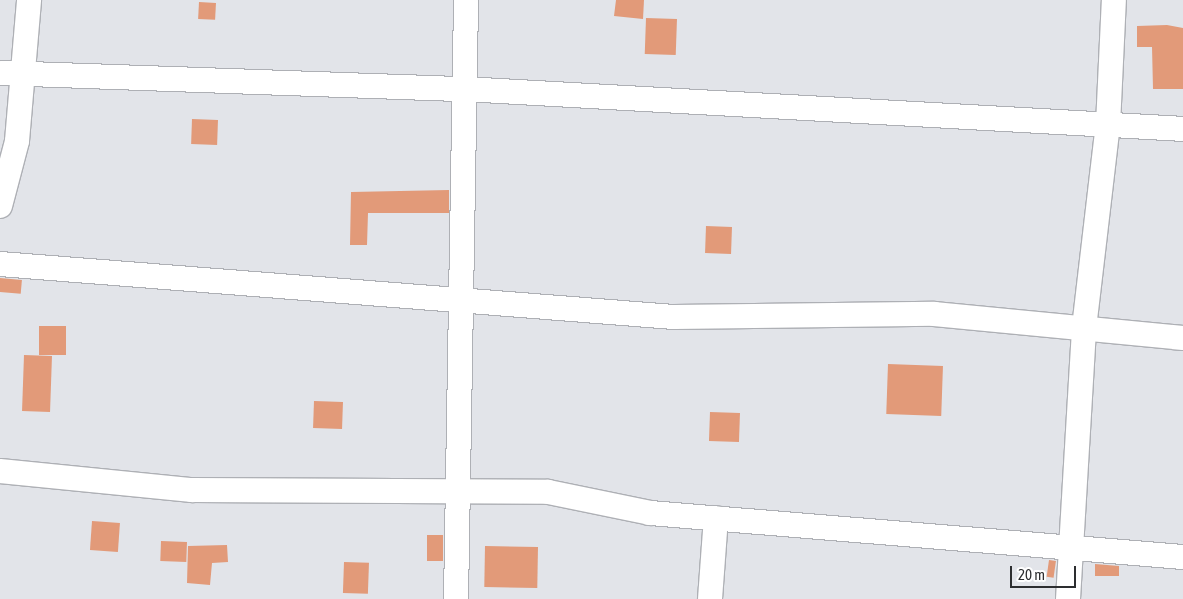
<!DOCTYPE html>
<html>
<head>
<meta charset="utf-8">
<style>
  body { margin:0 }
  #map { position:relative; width:1183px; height:599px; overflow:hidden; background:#e2e4e9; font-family:"Asap Condensed",sans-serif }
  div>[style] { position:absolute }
  .building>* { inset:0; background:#e29a79; transform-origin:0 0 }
  .roads { filter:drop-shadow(1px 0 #aeb0b5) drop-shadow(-1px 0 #aeb0b5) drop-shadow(0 1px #aeb0b5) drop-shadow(0 -1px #aeb0b5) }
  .minor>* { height:24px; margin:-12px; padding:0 12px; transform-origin:12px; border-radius:12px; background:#fff }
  span { translate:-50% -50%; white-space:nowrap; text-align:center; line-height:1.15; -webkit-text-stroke:4px #fff; paint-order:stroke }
  .scale { position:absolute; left:1010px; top:566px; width:66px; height:22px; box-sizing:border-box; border:2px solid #2d2e30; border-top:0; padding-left:6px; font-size:15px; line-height:18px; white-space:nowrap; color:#2d2e30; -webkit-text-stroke:4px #fff; paint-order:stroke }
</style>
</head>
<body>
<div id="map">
  <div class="building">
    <div style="clip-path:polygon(616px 0,644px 0,643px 19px,614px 16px)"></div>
    <div style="left:199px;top:2px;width:17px;height:17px;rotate:3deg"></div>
    <div style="left:646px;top:18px;width:31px;height:36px;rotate:2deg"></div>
    <div style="clip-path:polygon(1167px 25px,1183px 28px,1183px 89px,1153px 89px,1152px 47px,1137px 47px,1137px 26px)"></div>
    <div style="left:192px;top:119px;width:26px;height:25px;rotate:2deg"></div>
    <div style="clip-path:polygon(449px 190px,449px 213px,368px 213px,367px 245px,350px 245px,351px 192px)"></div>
    <div style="left:706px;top:226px;width:26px;height:27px;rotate:2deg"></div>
    <div style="left:0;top:278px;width:22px;height:14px;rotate:5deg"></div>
    <div style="left:39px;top:326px;width:27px;height:29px"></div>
    <div style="left:24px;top:355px;width:28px;height:56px;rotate:2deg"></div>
    <div style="left:888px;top:364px;width:55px;height:50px;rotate:2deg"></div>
    <div style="left:314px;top:401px;width:29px;height:27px;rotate:2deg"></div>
    <div style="left:710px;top:412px;width:30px;height:29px;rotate:2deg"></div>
    <div style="left:92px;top:521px;width:28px;height:29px;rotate:4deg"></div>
    <div style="left:443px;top:535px;width:26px;height:16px;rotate:90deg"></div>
    <div style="left:161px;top:541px;width:26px;height:20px;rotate:2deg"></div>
    <div style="clip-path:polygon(227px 545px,228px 562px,212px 563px,210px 585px,187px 583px,188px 546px)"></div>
    <div style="left:485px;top:546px;width:53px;height:41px;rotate:1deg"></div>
    <div style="left:1049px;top:560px;width:7px;height:17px;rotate:8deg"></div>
    <div style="left:344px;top:562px;width:25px;height:31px;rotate:2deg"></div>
    <div style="clip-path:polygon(1095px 564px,1119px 566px,1119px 576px,1095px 576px)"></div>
  </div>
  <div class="roads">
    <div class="minor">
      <div style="left:0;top:73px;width:464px;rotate:2deg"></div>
      <div style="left:464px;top:89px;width:720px;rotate:3.18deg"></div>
      <div style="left:0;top:206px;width:67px;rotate:-75.3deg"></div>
      <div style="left:17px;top:141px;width:142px;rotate:-85.1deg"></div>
      <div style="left:0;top:264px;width:676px;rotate:4.5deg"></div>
      <div style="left:674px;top:317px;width:260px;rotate:-0.7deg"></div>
      <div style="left:934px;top:314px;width:250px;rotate:5.5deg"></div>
      <div style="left:0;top:471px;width:193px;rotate:5.7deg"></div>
      <div style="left:192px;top:490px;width:356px;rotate:0.3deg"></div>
      <div style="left:548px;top:492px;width:104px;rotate:11.6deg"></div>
      <div style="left:650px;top:513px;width:535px;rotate:4.72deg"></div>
      <div style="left:456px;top:599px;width:599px;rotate:-89.04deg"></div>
      <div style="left:710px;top:599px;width:81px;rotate:-85.8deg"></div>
      <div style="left:1068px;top:599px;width:271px;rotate:-86.6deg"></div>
      <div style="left:1084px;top:328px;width:204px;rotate:-83.3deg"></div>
      <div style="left:1108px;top:125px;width:125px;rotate:-87.3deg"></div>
    </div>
  </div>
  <div class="scale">20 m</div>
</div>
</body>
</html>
